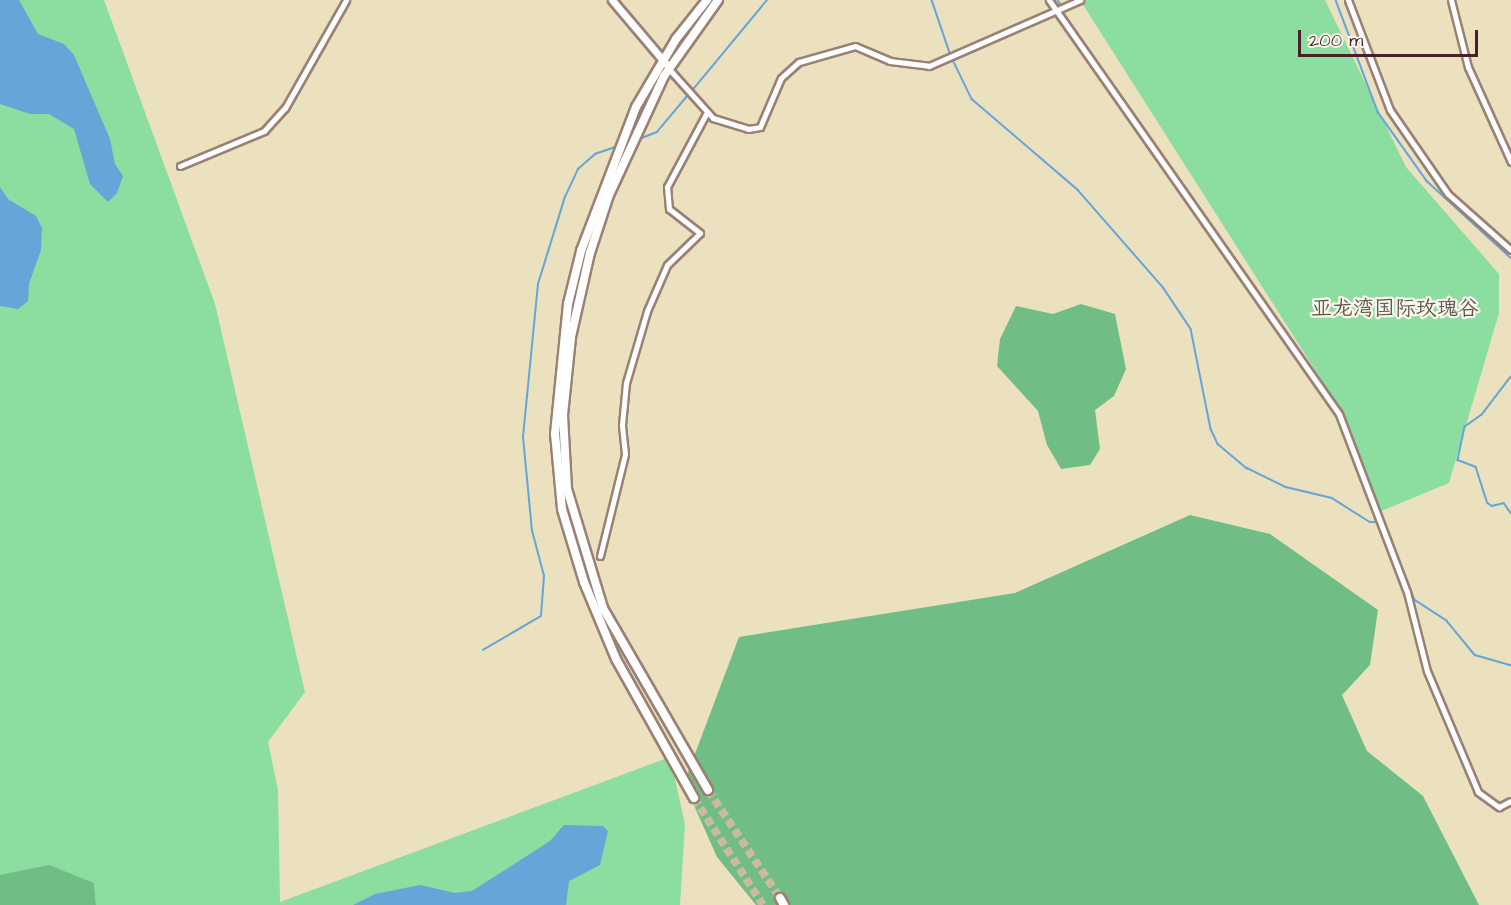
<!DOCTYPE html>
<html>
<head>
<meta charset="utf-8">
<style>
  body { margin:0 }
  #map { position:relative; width:1511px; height:905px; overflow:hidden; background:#ebe1bf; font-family:"Architects Daughter","LXGW WenKai TC",sans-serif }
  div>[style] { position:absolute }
  .green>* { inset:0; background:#8bde9f }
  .forest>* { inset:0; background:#70bd86 }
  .water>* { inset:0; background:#65a5d8 }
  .stream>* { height:1.5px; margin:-0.75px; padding:0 0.75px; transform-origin:0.75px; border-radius:0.75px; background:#65a5d8 }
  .secondary-tunnel>* { height:8px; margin-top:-4px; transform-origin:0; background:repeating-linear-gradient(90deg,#cbbaa1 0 8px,transparent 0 12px) }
  .roads { filter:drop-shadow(2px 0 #9a8075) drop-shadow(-2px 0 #9a8075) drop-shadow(0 2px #9a8075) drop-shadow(0 -2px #9a8075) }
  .minor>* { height:5px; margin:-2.5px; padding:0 2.5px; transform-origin:2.5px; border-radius:2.5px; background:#fff }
  .tertiary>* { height:7px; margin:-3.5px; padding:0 3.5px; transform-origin:3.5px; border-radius:3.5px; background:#fff }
  .secondary>* { height:8px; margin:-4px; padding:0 4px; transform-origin:4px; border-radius:4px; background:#fff }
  span { translate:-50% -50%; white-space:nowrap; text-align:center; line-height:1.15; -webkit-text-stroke:4.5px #fbf7ec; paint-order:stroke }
  .park-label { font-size:21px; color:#5e584e }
  .scale { position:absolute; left:1298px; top:30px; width:180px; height:27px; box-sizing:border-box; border:3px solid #4a1f2b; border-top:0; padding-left:8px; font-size:18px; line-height:21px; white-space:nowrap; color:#4a1f2b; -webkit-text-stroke:4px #fbf7ec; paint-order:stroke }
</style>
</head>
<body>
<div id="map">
  <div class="green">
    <div style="clip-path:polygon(0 0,104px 0,215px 304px,305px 692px,268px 742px,278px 790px,280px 902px,670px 757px,685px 824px,680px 905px,96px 905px,94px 883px,0 875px)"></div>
    <div style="clip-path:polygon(1080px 0,1325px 0,1406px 167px,1499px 274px,1499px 313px,1449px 483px,1379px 512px,1338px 406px)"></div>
  </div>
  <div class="forest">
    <div style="clip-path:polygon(1081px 304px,1115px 314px,1126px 369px,1114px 396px,1095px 410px,1100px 449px,1090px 465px,1061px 469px,1047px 445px,1038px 411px,997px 366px,1000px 339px,1016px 306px,1053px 314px)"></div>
    <div style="clip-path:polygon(1190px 515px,1270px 534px,1378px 610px,1370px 665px,1342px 695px,1367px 751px,1423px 796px,1479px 905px,756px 905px,717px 857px,684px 783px,739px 637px,1015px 593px)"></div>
    <div style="clip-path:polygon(49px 865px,94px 883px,96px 905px,0 905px,0 875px)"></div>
  </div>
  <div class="water">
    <div style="clip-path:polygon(0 0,19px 0,38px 34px,64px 44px,74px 55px,110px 139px,115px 164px,123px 176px,117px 193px,108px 202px,90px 184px,74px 129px,49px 114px,30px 114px,0 104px)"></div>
    <div style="clip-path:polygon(0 187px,8px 199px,36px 216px,42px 228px,41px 250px,29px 284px,28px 301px,18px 309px,0 306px)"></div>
    <div style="clip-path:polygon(564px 825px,603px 826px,608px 831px,600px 865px,569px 881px,566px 905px,353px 905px,375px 894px,420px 885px,455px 893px,472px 891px,550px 841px)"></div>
  </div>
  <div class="stream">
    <div style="left:932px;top:0;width:56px;rotate:71.2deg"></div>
    <div style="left:1058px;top:0;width:6px;rotate:59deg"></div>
    <div style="left:1336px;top:0;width:120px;rotate:69.4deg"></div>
    <div style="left:1378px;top:112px;width:85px;rotate:54.6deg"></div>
    <div style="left:1427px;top:181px;width:114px;rotate:42.5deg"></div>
    <div style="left:952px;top:58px;width:46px;rotate:64deg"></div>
    <div style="left:972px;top:99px;width:140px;rotate:40.6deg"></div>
    <div style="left:1078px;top:190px;width:129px;rotate:48.8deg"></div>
    <div style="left:1163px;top:287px;width:50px;rotate:56.3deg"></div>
    <div style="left:1191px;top:329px;width:102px;rotate:78.7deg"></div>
    <div style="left:1211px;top:429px;width:17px;rotate:65deg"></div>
    <div style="left:1218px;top:444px;width:38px;rotate:40deg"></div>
    <div style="left:1247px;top:468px;width:43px;rotate:26deg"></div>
    <div style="left:1286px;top:487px;width:47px;rotate:13.4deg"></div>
    <div style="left:1332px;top:498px;width:45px;rotate:32.3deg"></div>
    <div style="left:1370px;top:522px;width:7px"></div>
    <div style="left:691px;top:92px;width:119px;rotate:-50.4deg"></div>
    <div style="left:639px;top:139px;width:19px;rotate:-21deg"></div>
    <div style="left:657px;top:132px;width:48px;rotate:-50deg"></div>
    <div style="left:1511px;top:377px;width:48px;rotate:127.3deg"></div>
    <div style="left:1482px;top:415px;width:21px;rotate:145deg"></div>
    <div style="left:1465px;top:427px;width:34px;rotate:102deg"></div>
    <div style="left:1458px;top:460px;width:19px;rotate:21deg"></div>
    <div style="left:1476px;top:467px;width:38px;rotate:72deg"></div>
    <div style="left:1488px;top:503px;width:5px;rotate:37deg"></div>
    <div style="left:1492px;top:506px;width:12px;rotate:-14deg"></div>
    <div style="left:1504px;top:503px;width:12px;rotate:55deg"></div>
    <div style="left:1382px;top:522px;width:85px;rotate:67.1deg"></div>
    <div style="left:1415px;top:600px;width:38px;rotate:33deg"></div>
    <div style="left:1447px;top:621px;width:44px;rotate:50.5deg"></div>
    <div style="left:1475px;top:655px;width:37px;rotate:16deg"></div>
    <div style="left:483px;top:650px;width:67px;rotate:-30.4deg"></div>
    <div style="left:541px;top:616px;width:40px;rotate:-85.7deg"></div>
    <div style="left:544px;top:576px;width:47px;rotate:-104.9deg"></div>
    <div style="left:532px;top:531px;width:94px;rotate:-95.5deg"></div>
    <div style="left:523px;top:437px;width:154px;rotate:-84.4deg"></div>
    <div style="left:538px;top:284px;width:91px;rotate:-72.8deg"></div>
    <div style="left:565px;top:197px;width:31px;rotate:-65deg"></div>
    <div style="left:578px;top:169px;width:23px;rotate:-41deg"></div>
    <div style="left:595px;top:154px;width:24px;rotate:-19deg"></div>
  </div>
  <div class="secondary-tunnel">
    <div style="left:708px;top:790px;width:130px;rotate:56.3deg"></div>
    <div style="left:694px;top:798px;width:127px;rotate:57.2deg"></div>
  </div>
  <div class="roads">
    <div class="minor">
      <div style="left:1049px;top:0;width:505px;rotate:54.99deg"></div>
      <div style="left:1339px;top:414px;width:191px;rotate:69.1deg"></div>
      <div style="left:1407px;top:592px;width:81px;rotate:75.8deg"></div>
      <div style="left:1427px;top:671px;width:131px;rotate:67.1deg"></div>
      <div style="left:1478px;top:792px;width:26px;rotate:36deg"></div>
      <div style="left:1499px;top:807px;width:13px;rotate:-27deg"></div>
      <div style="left:1348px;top:0;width:118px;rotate:69.1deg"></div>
      <div style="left:1390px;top:110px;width:102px;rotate:55.4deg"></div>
      <div style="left:1448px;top:194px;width:84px;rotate:41.6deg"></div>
      <div style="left:1451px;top:0;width:69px;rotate:75.8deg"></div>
      <div style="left:1468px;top:67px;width:104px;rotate:65.6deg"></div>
      <div style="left:669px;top:69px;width:66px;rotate:48.1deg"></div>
      <div style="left:713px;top:118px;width:37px;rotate:17deg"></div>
      <div style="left:748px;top:129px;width:12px;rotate:-9deg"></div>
      <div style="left:760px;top:127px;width:53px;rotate:-66.8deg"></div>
      <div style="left:781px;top:78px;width:24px;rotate:-42deg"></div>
      <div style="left:799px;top:62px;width:58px;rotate:-15.9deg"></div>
      <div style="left:855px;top:46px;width:38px;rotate:23deg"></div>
      <div style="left:890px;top:61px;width:39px;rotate:7deg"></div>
      <div style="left:929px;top:66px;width:165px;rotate:-23.6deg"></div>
      <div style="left:180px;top:166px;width:91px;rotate:-22.6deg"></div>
      <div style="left:264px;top:131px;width:31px;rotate:-48deg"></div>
      <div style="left:285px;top:108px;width:124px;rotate:-60.5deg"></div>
      <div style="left:600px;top:556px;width:105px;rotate:-76.2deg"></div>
      <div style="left:625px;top:454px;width:29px;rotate:-96deg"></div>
      <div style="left:622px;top:425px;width:42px;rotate:-84.6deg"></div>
      <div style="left:626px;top:383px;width:75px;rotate:-73.7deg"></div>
      <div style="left:647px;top:311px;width:50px;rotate:-66.5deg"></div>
      <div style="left:667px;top:265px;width:46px;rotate:-44.1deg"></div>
      <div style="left:700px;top:233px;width:39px;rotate:-142deg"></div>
      <div style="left:669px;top:209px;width:22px;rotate:-95deg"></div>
      <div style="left:667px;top:187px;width:85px;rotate:-61.9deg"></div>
    </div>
    <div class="tertiary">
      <div style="left:612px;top:0;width:84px;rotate:49.8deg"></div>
    </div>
    <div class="secondary">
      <div style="left:708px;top:790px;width:210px;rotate:-120deg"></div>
      <div style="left:603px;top:608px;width:124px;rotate:-106.8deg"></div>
      <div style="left:567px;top:489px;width:74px;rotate:-93.1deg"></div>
      <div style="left:563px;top:415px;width:78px;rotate:-84.1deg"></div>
      <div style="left:571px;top:337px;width:86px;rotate:-77.3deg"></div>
      <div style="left:590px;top:253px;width:61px;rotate:-71.9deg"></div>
      <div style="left:609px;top:195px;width:131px;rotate:-65.2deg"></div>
      <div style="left:664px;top:76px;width:93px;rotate:-54.6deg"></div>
      <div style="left:694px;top:798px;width:159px;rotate:-119.3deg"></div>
      <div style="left:616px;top:659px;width:83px;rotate:-112.6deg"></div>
      <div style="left:584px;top:582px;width:76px;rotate:-106.8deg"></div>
      <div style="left:562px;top:509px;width:75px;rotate:-95.3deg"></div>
      <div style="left:555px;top:434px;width:131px;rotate:-84.3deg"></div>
      <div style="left:568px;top:304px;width:55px;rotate:-76.2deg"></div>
      <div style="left:581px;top:251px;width:154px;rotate:-69.1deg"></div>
      <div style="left:636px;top:107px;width:79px;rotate:-59.5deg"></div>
      <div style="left:676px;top:39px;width:50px;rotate:-51.5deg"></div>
      <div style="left:780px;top:898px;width:8px;rotate:60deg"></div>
    </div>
  </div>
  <div class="park-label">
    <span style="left:1395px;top:309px">亚龙湾国际玫瑰谷</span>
  </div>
  <div class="scale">200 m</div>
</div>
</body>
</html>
